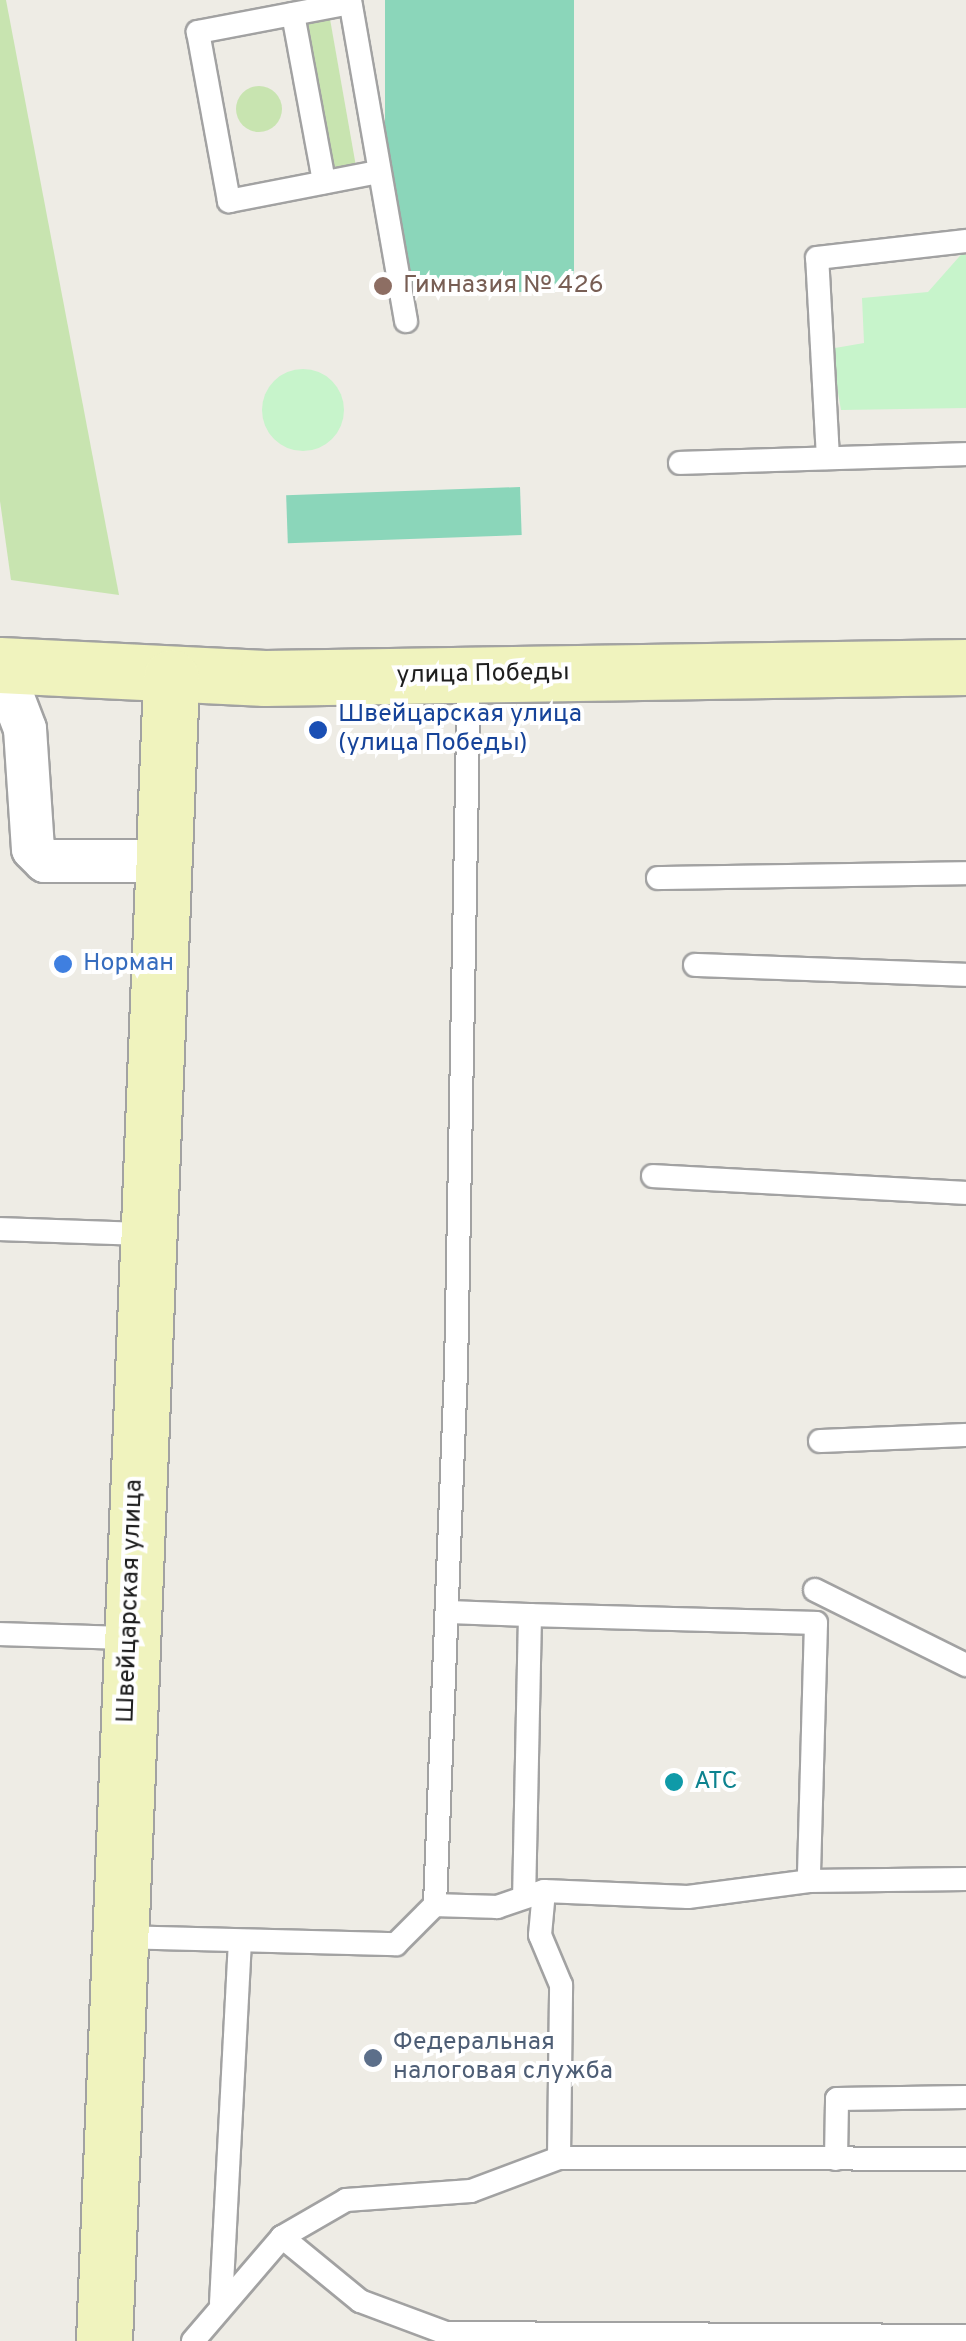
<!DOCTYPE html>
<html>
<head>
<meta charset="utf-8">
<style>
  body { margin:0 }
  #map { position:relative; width:966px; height:2341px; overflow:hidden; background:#eeece5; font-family:Overpass,sans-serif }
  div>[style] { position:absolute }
  .grass>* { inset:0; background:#c8e4b0; transform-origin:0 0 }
  .round { border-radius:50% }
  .park>* { inset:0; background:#c7f4cb }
  .pitch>* { inset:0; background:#8bd6ba; transform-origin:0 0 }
  .roads { filter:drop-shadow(2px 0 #a2a2a2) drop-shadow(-2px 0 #a2a2a2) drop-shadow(0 2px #a2a2a2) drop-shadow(0 -2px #a2a2a2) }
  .lane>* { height:22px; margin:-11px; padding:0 11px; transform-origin:11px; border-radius:11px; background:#fff }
  .street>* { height:42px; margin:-21px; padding:0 21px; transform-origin:21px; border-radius:21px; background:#fff }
  .secondary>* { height:55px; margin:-27.5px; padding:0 27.5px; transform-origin:27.5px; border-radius:27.5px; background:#f0f3be }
  .dots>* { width:28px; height:28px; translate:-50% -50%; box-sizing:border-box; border:5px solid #fff; border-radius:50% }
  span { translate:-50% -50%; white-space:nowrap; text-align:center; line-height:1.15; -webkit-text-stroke:8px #fff; paint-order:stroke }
  .education-label { font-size:25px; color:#785e54 }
  .left { translate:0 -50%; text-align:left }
  .street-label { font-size:25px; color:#1e1e1e }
  .transit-label { font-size:25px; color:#164399 }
  .shop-label { font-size:25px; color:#366cbe }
  .culture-label { font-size:25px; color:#0d838f }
  .service-label { font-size:25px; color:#4e5e75 }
</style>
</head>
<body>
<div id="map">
  <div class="grass">
    <div style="clip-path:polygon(0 0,6px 0,119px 595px,11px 580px,0 501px)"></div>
    <div style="left:330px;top:19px;width:151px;height:24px;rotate:80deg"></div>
    <div class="round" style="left:236px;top:86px;width:46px;height:46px"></div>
  </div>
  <div class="park">
    <div style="clip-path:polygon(966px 249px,966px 408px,841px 410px,832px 358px,835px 348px,864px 343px,862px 298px,928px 292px)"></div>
    <div class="round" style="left:262px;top:369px;width:82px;height:82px"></div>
  </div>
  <div class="pitch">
    <div style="left:385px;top:0;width:189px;height:292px"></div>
    <div style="left:520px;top:487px;width:48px;height:234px;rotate:88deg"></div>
  </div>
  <div class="roads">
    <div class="lane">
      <div style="left:350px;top:0;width:326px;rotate:80.1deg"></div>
      <div style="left:350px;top:3px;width:155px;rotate:169.2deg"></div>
      <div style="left:198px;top:32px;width:172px;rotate:79.6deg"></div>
      <div style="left:229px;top:201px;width:152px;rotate:-11deg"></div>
      <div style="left:293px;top:14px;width:171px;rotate:79.5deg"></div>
      <div style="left:828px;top:458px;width:200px;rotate:-93.1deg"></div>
      <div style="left:817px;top:258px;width:150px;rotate:-6.5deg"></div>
      <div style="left:680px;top:463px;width:286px;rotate:-1.8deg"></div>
      <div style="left:658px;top:878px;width:308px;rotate:-0.9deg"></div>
      <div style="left:695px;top:965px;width:271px;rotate:2.1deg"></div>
      <div style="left:653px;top:1176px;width:313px;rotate:3.1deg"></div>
      <div style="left:0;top:1229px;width:146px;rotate:2deg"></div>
      <div style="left:820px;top:1441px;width:146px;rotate:-2.4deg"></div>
      <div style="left:815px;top:1590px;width:169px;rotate:26.4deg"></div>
      <div style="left:447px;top:1612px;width:83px;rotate:2.1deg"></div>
      <div style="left:530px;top:1615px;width:282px;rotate:91.2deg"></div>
      <div style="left:530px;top:1615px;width:286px;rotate:1.6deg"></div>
      <div style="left:816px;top:1623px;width:258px;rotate:91.6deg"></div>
      <div style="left:0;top:1634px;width:130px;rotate:1.8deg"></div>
      <div style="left:544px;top:1891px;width:144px;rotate:2.4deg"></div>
      <div style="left:688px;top:1897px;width:122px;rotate:-7.5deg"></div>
      <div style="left:809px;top:1881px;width:157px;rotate:-0.7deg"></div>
      <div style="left:120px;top:1937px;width:276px;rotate:1.5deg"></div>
      <div style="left:396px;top:1944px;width:55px;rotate:-45deg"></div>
      <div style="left:435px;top:1905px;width:534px;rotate:-87.75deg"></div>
      <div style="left:456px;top:1371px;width:696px;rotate:-88.93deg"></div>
      <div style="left:559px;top:2158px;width:407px;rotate:0.1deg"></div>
      <div style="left:836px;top:2159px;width:60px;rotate:-89deg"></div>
      <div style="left:837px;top:2099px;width:129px;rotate:-0.9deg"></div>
      <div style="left:282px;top:2237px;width:101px;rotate:39.4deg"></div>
      <div style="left:360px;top:2301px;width:92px;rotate:20.4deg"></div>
      <div style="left:446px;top:2333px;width:520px;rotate:0.33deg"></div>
      <div style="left:221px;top:2303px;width:361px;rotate:-87deg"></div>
      <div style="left:193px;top:2341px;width:137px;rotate:-49.4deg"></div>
      <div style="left:282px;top:2237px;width:74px;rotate:-30deg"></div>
      <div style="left:346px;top:2200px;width:125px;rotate:-4.1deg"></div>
      <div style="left:471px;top:2191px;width:94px;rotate:-20.6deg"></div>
      <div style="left:559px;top:2158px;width:173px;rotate:-89.3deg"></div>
      <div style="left:561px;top:1985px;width:54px;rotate:-112.8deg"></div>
      <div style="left:540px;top:1935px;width:44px;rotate:-84.8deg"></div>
      <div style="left:544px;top:1891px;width:50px;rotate:161.2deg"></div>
      <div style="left:497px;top:1907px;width:62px;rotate:-178.2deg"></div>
    </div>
    <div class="street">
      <div style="left:1px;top:666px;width:67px;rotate:69.1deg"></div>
      <div style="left:25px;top:729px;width:120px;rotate:86.2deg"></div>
      <div style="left:33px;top:849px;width:17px;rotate:45deg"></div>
      <div style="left:45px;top:861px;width:117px"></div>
    </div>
    <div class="secondary">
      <div style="left:0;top:665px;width:265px;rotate:2.8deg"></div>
      <div style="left:265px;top:678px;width:701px;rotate:-0.9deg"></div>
      <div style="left:104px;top:2341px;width:1665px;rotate:-87.69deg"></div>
    </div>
  </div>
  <div class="dots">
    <div style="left:383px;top:286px;background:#8d6e63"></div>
    <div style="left:318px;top:730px;background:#1a4fb4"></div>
    <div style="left:63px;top:964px;background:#3f7fe0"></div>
    <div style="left:674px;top:1782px;background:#0f9aa8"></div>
    <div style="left:373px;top:2058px;background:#5c6f8a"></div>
  </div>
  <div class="education-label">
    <span class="left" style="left:403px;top:286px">Гимназия № 426</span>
  </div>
  <div class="street-label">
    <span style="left:483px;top:675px;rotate:-1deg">улица Победы</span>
    <span style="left:131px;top:1601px;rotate:-88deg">Швейцарская улица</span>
  </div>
  <div class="transit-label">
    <span class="left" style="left:338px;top:730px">Швейцарская улица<br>(улица Победы)</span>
  </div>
  <div class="shop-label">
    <span class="left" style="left:83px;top:964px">Норман</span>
  </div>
  <div class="culture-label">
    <span class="left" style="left:694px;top:1782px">АТС</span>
  </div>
  <div class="service-label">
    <span class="left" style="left:393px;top:2058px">Федеральная<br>налоговая служба</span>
  </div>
</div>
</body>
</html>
